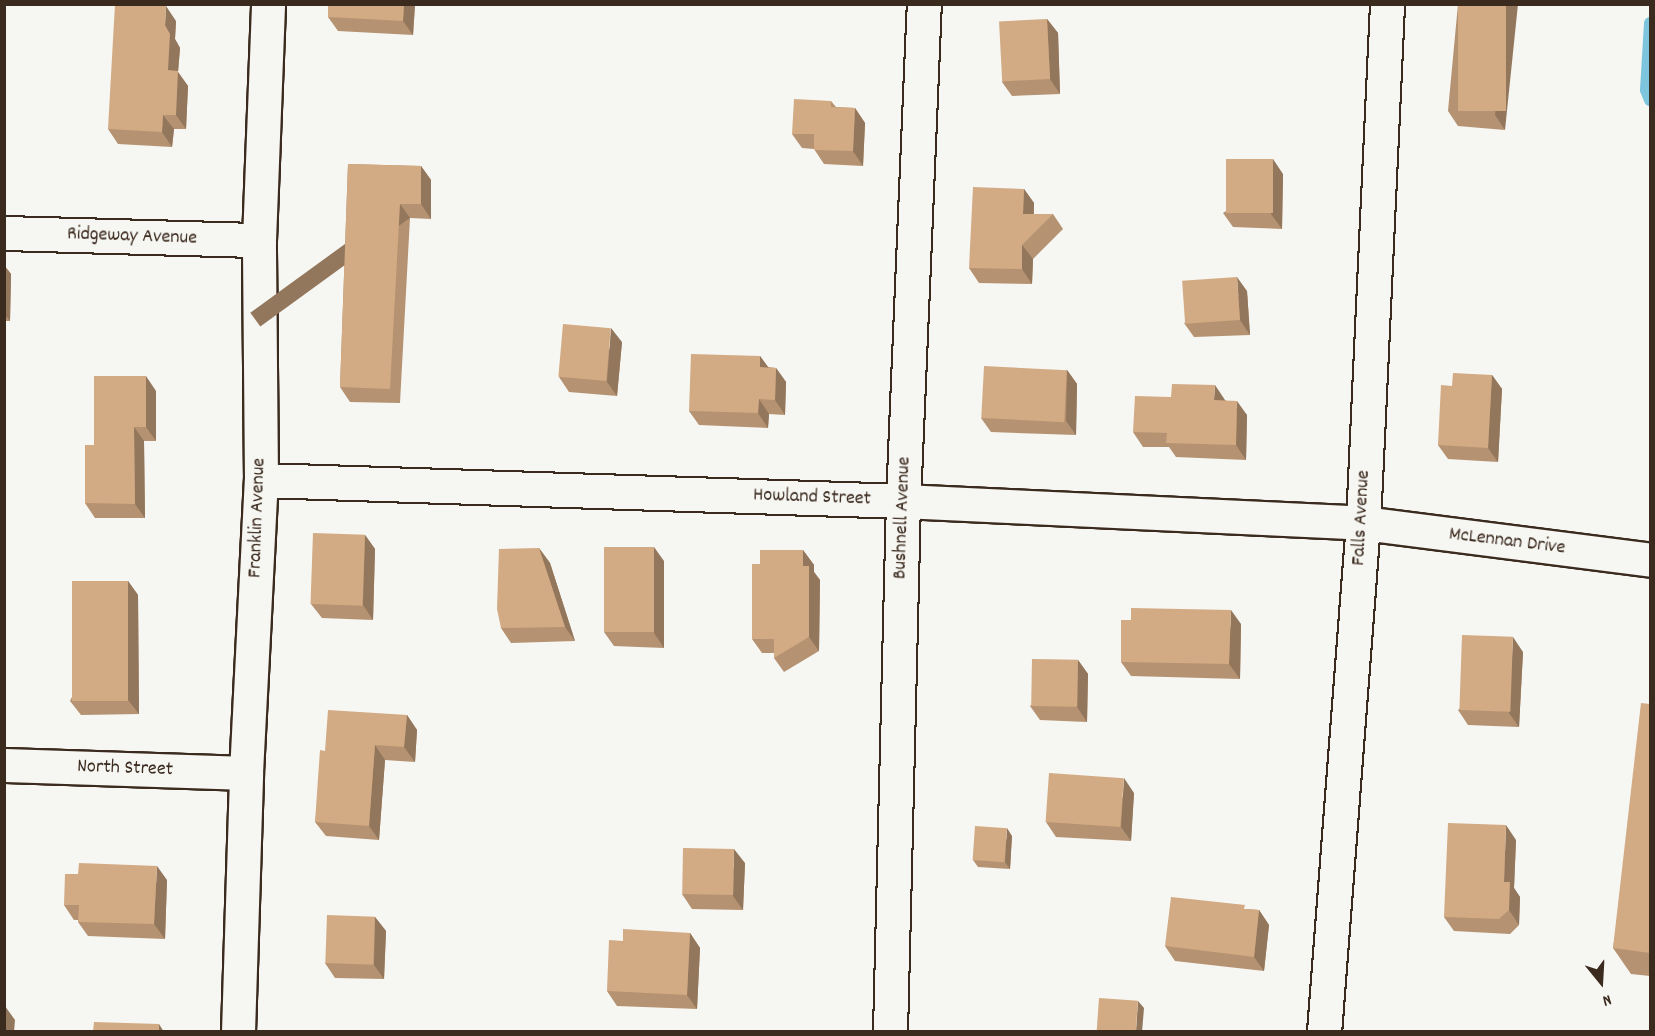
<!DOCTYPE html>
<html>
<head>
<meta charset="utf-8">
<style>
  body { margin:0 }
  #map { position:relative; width:1655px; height:1036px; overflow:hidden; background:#f6f6f2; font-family:Dekko,sans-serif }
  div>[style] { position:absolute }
  .stream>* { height:12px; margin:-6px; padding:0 6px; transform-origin:6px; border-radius:6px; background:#7dc4dd }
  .roads { filter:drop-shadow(2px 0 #3b2a1e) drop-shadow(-2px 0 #3b2a1e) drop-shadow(0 2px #3b2a1e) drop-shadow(0 -2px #3b2a1e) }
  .minor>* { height:33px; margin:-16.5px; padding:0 16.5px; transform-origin:16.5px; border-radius:16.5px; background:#f6f6f2 }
  .secondary>* { height:33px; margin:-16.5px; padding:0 16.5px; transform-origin:16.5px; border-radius:16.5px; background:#f6f6f2 }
  .wall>* { inset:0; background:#b59271 }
  .shaded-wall>* { inset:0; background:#93775c; transform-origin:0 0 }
  .building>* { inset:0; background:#d2aa83; transform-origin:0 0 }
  span { translate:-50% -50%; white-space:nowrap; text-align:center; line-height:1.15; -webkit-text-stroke:5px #f6f6f2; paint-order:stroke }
  .street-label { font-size:20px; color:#3b2a1e }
  .frame { position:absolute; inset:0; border:6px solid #3b2a1e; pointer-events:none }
  .north { position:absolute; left:1571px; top:952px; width:60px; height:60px; -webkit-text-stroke:4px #f6f6f2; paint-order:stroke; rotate:162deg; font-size:16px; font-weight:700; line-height:24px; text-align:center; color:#3b2a1e }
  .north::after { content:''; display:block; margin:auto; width:21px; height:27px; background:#3b2a1e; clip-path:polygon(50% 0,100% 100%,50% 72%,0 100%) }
</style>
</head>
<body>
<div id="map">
  <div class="stream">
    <div style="left:1650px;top:23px;width:67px;rotate:93.4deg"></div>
    <div style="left:1646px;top:90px;width:11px;rotate:68deg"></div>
  </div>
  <div class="roads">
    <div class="minor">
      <div style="left:4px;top:233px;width:255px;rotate:1.6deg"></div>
      <div style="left:261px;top:480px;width:642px;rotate:1.87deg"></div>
      <div style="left:903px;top:501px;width:461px;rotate:2.7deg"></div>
      <div style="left:1363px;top:523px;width:289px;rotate:7.3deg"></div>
      <div style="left:4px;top:765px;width:242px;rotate:1.9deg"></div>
      <div style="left:238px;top:1032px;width:259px;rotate:-88.2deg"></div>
      <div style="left:246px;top:773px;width:293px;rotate:-87.1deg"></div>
      <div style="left:261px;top:480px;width:240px;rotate:-90.5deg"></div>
      <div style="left:259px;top:240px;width:236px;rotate:-87.8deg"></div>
      <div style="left:890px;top:1032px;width:531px;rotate:-88.6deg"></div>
      <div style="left:903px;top:501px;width:497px;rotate:-87.6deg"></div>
    </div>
    <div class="secondary">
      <div style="left:1324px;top:1032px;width:510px;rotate:-85.62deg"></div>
      <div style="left:1363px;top:523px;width:520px;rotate:-87.35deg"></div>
    </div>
  </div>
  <div class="wall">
    <div style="clip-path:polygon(328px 4px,415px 4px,413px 35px,338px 31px,328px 17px)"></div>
    <div style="clip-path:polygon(1458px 4px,1505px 130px,1458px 126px,1448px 111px)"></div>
    <div style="clip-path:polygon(1047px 19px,1058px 33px,1060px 94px,1012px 96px,1002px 82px)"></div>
    <div style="clip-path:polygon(176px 21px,175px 39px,180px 48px,178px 72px,188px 86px,186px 129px,174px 129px,172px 147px,118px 144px,108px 129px)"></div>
    <div style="clip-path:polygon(831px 101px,836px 107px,855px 108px,865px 123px,863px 166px,824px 164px,814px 149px,802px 148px,792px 134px)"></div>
    <div style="clip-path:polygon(348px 164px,421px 166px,431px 180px,431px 219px,410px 218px,400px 403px,350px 402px,340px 387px)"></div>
    <div style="clip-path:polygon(1283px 174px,1282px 229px,1233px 227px,1223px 213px)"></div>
    <div style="clip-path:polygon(1024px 189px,1034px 203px,1034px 214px,1053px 214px,1063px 229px,1033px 259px,1032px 284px,979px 283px,969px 268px)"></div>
    <div style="clip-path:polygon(4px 265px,11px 274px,10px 321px,4px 321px)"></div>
    <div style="clip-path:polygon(1247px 291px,1250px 335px,1194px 337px,1184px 323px)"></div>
    <div style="clip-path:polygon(622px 342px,617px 396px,569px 392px,559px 377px)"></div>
    <div style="clip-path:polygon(760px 356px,768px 367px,776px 368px,786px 382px,785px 415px,769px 414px,768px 428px,699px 425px,689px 411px)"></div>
    <div style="clip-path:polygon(1067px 370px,1077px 384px,1076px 435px,991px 432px,981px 418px)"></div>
    <div style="clip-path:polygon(1492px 375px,1502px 389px,1498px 462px,1448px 459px,1438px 445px,1452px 386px)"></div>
    <div style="clip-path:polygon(156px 391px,156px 441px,144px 441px,145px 518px,95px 518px,85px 503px)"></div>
    <div style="clip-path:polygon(1225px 400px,1247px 415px,1246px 460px,1176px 457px,1169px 447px,1143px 447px,1133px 432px)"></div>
    <div style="clip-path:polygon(365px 535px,375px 549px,373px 620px,322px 618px,311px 604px)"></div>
    <div style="clip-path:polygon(539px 548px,550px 563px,575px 641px,511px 643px,501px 628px)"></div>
    <div style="clip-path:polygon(803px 550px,814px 565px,814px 572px,820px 580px,819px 651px,784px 672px,774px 658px,774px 653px,762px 653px,752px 639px,760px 564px)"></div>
    <div style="clip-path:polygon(664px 561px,664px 648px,614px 646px,604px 632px)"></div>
    <div style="clip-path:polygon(128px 581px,138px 595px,139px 714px,81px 715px,70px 701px)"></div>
    <div style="clip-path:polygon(1241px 624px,1240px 679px,1131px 676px,1121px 662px)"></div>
    <div style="clip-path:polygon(1523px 652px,1519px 727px,1468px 725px,1458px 710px)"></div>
    <div style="clip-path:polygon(1078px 660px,1088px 674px,1087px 722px,1040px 720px,1030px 706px)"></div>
    <div style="clip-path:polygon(1650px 704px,1650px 976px,1631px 974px,1613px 948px)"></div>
    <div style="clip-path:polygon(407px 715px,417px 730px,415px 762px,385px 760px,379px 840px,326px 836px,315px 822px,325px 751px)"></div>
    <div style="clip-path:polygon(1134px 793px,1131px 841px,1056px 837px,1046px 822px)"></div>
    <div style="clip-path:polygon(1012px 836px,1010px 869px,978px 867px,973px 860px)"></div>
    <div style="clip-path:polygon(1516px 840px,1514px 888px,1520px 897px,1519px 925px,1510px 934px,1454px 931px,1444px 917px)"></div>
    <div style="clip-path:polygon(745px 863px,743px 910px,692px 909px,682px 894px)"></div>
    <div style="clip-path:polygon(167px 880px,165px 939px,88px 936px,78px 922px,78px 920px,74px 920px,64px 905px)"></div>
    <div style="clip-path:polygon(1247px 909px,1259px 910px,1269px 925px,1264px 971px,1175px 961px,1165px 946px)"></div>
    <div style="clip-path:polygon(375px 917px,386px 931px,384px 979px,335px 978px,325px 963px)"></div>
    <div style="clip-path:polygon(690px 933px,700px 948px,697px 1009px,617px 1006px,607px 991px,623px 941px)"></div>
  </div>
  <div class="shaded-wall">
    <div style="clip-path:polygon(404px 4px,415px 4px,413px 35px,403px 21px)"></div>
    <div style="clip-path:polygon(1506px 4px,1518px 4px,1505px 130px,1495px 115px)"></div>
    <div style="clip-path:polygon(166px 6px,176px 21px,175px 39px,180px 48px,178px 72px,188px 86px,186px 129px,176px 115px,168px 70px,165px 25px)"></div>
    <div style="clip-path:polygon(1047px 19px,1058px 33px,1060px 94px,1050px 79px)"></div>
    <div style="clip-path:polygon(855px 108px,865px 123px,863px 166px,853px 151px)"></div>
    <div style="clip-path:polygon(163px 115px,174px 129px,172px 147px,162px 132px)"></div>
    <div style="clip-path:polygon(1273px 159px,1283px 174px,1282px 229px,1271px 214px)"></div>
    <div style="clip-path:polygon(421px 166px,431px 180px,431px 219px,421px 204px)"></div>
    <div style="clip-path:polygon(1024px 189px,1034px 203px,1033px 228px,1023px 214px)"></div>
    <div style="left:400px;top:204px;width:17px;height:185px;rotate:54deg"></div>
    <div style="clip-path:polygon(1022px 245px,1033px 259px,1032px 284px,1022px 269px)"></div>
    <div style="clip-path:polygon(4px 265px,11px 274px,10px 321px,4px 314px)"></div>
    <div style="clip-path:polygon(1237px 277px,1247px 291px,1250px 335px,1240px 320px)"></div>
    <div style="clip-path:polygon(611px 328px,622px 342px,617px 396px,607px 382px)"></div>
    <div style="clip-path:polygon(760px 356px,771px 371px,760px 367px)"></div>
    <div style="clip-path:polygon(776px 368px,786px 382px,785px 415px,775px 400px)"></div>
    <div style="clip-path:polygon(1067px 370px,1077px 384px,1076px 435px,1066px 421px)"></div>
    <div style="clip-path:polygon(1492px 375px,1502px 389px,1498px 462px,1488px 448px)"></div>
    <div style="clip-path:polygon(146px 376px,156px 391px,156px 441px,146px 427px)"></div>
    <div style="clip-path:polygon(1215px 385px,1225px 400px,1224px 415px,1214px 400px)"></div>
    <div style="clip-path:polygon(759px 399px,769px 414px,768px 428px,758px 413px)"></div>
    <div style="clip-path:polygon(1237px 401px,1247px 415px,1246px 460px,1236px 445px)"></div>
    <div style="clip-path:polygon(134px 427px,144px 441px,145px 518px,135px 504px)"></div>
    <div style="clip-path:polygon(365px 535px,375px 549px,373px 620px,363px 605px)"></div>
    <div style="clip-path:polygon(654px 547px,664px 561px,664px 648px,654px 633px)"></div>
    <div style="clip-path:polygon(539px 548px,550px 563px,575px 641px,565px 627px)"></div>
    <div style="clip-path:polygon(803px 550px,814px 565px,814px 572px,820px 580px,819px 651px,809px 637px,803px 566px)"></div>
    <div style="clip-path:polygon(128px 581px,138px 595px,139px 714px,128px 700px)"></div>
    <div style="clip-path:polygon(1231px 610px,1241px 624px,1240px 679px,1229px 664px)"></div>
    <div style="clip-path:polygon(1513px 637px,1523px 652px,1519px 727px,1509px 713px)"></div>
    <div style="clip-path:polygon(1078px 660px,1088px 674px,1087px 722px,1077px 707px)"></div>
    <div style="clip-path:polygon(407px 715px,417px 730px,415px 762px,404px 747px)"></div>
    <div style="clip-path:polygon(375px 745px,385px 760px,379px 840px,369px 826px)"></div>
    <div style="clip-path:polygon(1124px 778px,1134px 793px,1131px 841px,1121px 827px)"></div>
    <div style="clip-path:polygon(1506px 825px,1516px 840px,1514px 888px,1520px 897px,1519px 925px,1509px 910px,1504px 882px)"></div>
    <div style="clip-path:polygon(1007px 828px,1012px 836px,1010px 869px,1005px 862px)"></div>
    <div style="clip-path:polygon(734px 849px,745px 863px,743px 910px,733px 896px)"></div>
    <div style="clip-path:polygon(157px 866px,167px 880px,165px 939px,154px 924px)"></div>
    <div style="clip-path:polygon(1259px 910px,1269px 925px,1264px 971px,1254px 957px)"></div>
    <div style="clip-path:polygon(375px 917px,386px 931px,384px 979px,374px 965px)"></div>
    <div style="clip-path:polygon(690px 933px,700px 948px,697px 1009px,687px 995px)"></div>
    <div style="clip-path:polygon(1138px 1001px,1144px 1008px,1142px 1032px,1136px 1032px)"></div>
    <div style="clip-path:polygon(5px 1006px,15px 1020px,14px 1032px,4px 1032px)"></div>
    <div style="clip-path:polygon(159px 1024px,164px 1032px,159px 1032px)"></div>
  </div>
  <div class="building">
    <div style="clip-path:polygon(115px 4px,166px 6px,165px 25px,170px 34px,168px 70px,178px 71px,176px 115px,163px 115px,162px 132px,108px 129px)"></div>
    <div style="clip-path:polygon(328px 4px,404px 4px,403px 21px,328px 17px)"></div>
    <div style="left:1458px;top:4px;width:48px;height:107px"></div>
    <div style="left:1047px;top:19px;width:60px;height:48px;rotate:87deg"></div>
    <div style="clip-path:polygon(794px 99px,831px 101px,831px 107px,855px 108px,853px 151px,814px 150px,814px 134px,792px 134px)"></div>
    <div style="left:1226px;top:159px;width:47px;height:54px"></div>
    <div style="clip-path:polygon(348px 164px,421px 166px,421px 204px,400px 204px,390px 389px,340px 387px)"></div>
    <div style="clip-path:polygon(973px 187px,1024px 189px,1023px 214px,1053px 214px,1022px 245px,1022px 269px,969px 268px)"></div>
    <div style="left:1237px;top:277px;width:43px;height:55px;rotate:86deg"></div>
    <div style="left:563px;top:324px;width:48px;height:53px;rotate:5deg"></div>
    <div style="clip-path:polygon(691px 354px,760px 356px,760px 367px,776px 368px,775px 400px,759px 399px,758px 413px,689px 411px)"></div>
    <div style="left:984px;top:366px;width:83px;height:52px;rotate:3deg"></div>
    <div style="clip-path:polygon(1453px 373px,1492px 375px,1488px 448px,1438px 445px,1441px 385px,1452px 386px)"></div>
    <div style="clip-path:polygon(94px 376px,146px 376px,146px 427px,134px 427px,135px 504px,85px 503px,85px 445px,94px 445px)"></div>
    <div style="clip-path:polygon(1172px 384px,1215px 385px,1214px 400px,1237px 401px,1236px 445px,1166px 443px,1167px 433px,1133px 432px,1135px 396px,1171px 397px)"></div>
    <div style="left:313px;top:533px;width:52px;height:71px;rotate:2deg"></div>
    <div style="left:604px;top:547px;width:50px;height:85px"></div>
    <div style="clip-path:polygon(539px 548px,565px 627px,501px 628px,497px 609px,499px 549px)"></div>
    <div style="clip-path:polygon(760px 550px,803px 550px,803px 566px,809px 566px,809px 637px,774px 658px,774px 639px,752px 639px,752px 564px,760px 564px)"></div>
    <div style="left:72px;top:581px;width:56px;height:120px"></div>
    <div style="clip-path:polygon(1131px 608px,1231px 610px,1229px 664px,1121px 662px,1121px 620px,1131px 620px)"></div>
    <div style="left:1462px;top:635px;width:51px;height:75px;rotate:2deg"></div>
    <div style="left:1032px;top:659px;width:46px;height:47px;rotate:1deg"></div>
    <div style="clip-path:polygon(1641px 703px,1650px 704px,1650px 953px,1613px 948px)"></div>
    <div style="clip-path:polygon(328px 710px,407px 715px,404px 747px,375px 745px,369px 826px,315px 822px,320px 750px,325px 751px)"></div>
    <div style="left:1049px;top:773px;width:75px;height:49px;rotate:4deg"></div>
    <div style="clip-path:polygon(1448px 823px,1506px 825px,1504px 882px,1510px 882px,1509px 910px,1499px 919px,1444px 917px)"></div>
    <div style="left:975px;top:826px;width:32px;height:34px;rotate:4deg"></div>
    <div style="left:683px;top:848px;width:51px;height:46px;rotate:1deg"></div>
    <div style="clip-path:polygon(79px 863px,157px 866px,154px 924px,78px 922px,79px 905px,64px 905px,65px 874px,78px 874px)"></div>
    <div style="clip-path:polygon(1171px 897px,1245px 905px,1244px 909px,1259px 910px,1254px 957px,1165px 946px)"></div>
    <div style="left:327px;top:915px;width:48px;height:48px;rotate:2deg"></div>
    <div style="clip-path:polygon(623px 929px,690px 933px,687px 995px,607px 991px,609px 940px,623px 941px)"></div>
    <div style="left:1099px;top:998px;width:39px;height:33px;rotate:4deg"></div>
    <div style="clip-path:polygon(94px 1022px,159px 1024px,159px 1032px,93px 1032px)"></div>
  </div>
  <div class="street-label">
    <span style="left:132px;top:237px;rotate:2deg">Ridgeway Avenue</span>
    <span style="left:812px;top:498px;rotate:2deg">Howland Street</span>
    <span style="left:258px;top:518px;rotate:-88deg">Franklin Avenue</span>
    <span style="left:903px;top:518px;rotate:-88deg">Bushnell Avenue</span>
    <span style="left:1362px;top:518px;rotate:-87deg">Falls Avenue</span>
    <span style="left:1507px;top:542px;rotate:7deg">McLennan Drive</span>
    <span style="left:125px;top:769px;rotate:2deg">North Street</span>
  </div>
  <div class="frame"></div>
  <div class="north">N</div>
</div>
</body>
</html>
